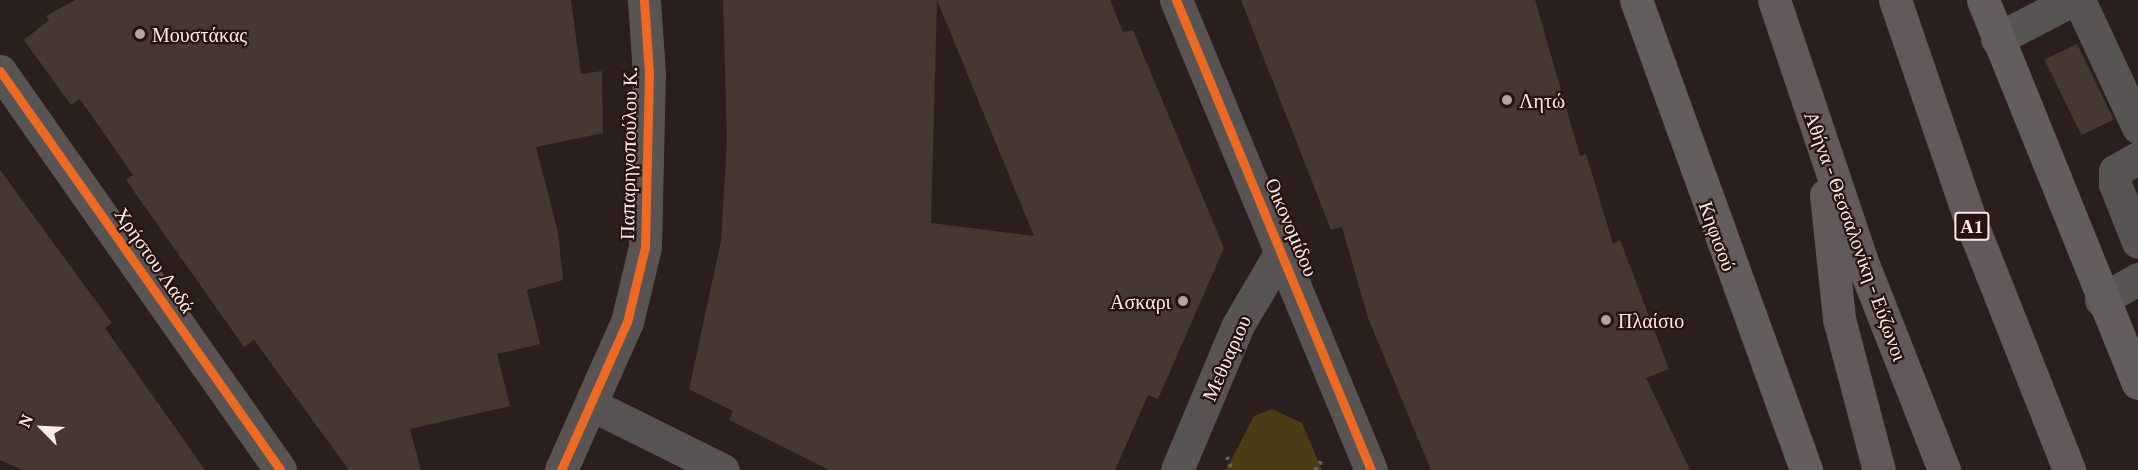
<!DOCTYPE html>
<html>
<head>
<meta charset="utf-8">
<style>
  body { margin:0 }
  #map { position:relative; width:2138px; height:470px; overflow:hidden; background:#2b1f1e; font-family:"PT Serif",serif }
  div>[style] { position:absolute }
  .green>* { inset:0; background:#4c3c15 }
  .building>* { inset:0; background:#443830; transform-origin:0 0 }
  .path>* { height:4px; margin-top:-2px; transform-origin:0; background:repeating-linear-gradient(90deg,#666060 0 3px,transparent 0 7.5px) }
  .minor>* { height:33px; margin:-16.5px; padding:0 16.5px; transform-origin:16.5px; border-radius:16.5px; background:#595454 }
  .major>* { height:33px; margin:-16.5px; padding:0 16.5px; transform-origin:16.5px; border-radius:16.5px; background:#645d5e }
  .highway>* { height:33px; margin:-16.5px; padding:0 16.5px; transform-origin:16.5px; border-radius:16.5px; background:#62595a }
  .cycleway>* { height:9px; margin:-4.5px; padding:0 4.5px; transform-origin:4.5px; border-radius:4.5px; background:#ed6a23 }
  .dots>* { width:16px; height:16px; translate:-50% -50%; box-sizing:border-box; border:3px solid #27120f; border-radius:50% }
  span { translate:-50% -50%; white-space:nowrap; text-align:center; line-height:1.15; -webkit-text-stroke:4.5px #27120f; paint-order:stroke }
  .shield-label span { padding:2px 4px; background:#27120f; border:2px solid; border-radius:4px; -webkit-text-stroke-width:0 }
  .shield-label { font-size:18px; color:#fcece9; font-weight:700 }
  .poi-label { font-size:20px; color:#fcece9 }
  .left { translate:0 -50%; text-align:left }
  .right { translate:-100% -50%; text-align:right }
  .street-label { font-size:20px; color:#fcece9 }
  .north { position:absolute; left:12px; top:398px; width:60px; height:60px; -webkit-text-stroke:4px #27120f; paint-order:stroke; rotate:294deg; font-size:16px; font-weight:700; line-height:24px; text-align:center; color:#fcece9 }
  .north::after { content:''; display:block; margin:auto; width:21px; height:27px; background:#fcece9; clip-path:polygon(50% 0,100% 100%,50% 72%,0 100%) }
</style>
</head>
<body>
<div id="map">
  <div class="green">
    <div style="clip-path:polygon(1272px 409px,1302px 423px,1322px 470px,1226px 470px,1254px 416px)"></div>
  </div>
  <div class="building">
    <div style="clip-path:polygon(75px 0,571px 0,581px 74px,602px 71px,603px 133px,536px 147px,558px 232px,563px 280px,527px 290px,540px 344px,497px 354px,510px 406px,410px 429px,421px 470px,349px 470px,254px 340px,244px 347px,126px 180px,133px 175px,80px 99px,71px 105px,24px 40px,49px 20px,46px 16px)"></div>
    <div style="clip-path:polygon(723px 0,937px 0,931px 223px,1034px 236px,937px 0,1110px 0,1123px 32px,1133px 30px,1224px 248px,1158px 399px,1148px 395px,1115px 470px,829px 470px,729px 420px,733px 411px,689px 389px,721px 241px,727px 141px)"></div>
    <div style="clip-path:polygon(1241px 0,1535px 0,1580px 156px,1586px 154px,1613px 244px,1620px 240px,1669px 369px,1646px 378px,1690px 470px,1431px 470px,1368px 318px,1342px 227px,1331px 230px)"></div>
    <div style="left:2077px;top:44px;width:84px;height:36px;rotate:64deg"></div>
    <div style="clip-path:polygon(0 170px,112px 323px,105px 328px,205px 470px,22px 470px,0 460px)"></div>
  </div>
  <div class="path">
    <div style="left:1227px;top:457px;width:14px;rotate:69deg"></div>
    <div style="left:1315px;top:470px;width:14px;rotate:-54deg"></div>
  </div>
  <div class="minor">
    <div style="left:1176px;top:0;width:509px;rotate:67.47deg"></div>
    <div style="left:2079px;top:0;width:140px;rotate:65.1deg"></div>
    <div style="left:1997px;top:39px;width:85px;rotate:-27.5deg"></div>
    <div style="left:0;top:71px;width:487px;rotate:54.9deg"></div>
    <div style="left:2138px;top:158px;width:26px;rotate:151deg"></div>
    <div style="left:2115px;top:171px;width:13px;rotate:90deg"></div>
    <div style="left:2115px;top:184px;width:62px;rotate:68.4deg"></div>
    <div style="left:2101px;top:300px;width:43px;rotate:-29.6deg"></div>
    <div style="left:592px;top:405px;width:146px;rotate:26.4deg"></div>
    <div style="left:561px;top:470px;width:162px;rotate:-66deg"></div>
    <div style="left:627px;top:322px;width:77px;rotate:-76.5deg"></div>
    <div style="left:645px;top:247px;width:173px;rotate:-88.7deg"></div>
    <div style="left:649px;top:74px;width:74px;rotate:-93.9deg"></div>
    <div style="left:1177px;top:470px;width:157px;rotate:-67.2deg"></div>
    <div style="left:1238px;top:325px;width:87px;rotate:-59.6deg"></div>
  </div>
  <div class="major">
    <div style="left:1636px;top:0;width:500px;rotate:70.1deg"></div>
    <div style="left:1983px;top:0;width:413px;rotate:68deg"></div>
  </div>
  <div class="highway">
    <div style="left:1774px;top:0;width:273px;rotate:71.4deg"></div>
    <div style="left:1861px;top:259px;width:227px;rotate:68.5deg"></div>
    <div style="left:1895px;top:0;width:235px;rotate:71.1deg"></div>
    <div style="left:1971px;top:222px;width:267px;rotate:68.4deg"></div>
    <div style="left:1826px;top:195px;width:125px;rotate:84deg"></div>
    <div style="left:1839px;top:319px;width:156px;rotate:75.2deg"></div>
  </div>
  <div class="cycleway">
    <div style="left:1176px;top:0;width:509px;rotate:67.47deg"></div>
    <div style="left:0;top:71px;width:487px;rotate:54.9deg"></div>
    <div style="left:561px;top:470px;width:162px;rotate:-66deg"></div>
    <div style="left:627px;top:322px;width:77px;rotate:-76.5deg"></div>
    <div style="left:645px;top:247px;width:173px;rotate:-88.7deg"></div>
    <div style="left:649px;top:74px;width:74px;rotate:-93.9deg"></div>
  </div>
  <div class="dots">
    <div style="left:140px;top:34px;background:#b3a4a2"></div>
    <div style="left:1507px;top:100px;background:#b3a4a2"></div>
    <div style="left:1183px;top:301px;background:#b3a4a2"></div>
    <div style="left:1606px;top:320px;background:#b3a4a2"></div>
  </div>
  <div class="shield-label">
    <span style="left:1972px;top:226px">Α1</span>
  </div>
  <div class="poi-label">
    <span class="left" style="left:152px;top:34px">Μουστάκας</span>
    <span class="left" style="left:1519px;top:100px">Λητώ</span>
    <span class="right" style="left:1171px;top:301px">Ασκαρι</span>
    <span class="left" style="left:1618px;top:320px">Πλαίσιο</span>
  </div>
  <div class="street-label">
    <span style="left:628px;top:153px;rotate:-89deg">Παπαρηγοπούλου Κ.</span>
    <span style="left:1292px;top:227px;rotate:67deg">Οικονομίδου</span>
    <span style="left:1718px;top:236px;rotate:70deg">Κηφισού</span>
    <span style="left:1856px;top:236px;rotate:70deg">Αθήνα - Θεσσαλονίκη - Εύζωνοι</span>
    <span style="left:155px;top:260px;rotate:55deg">Χρήστου Λαδά</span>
    <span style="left:1226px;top:358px;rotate:-66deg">Μεθυαριου</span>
  </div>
  <div class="north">N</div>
</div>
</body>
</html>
